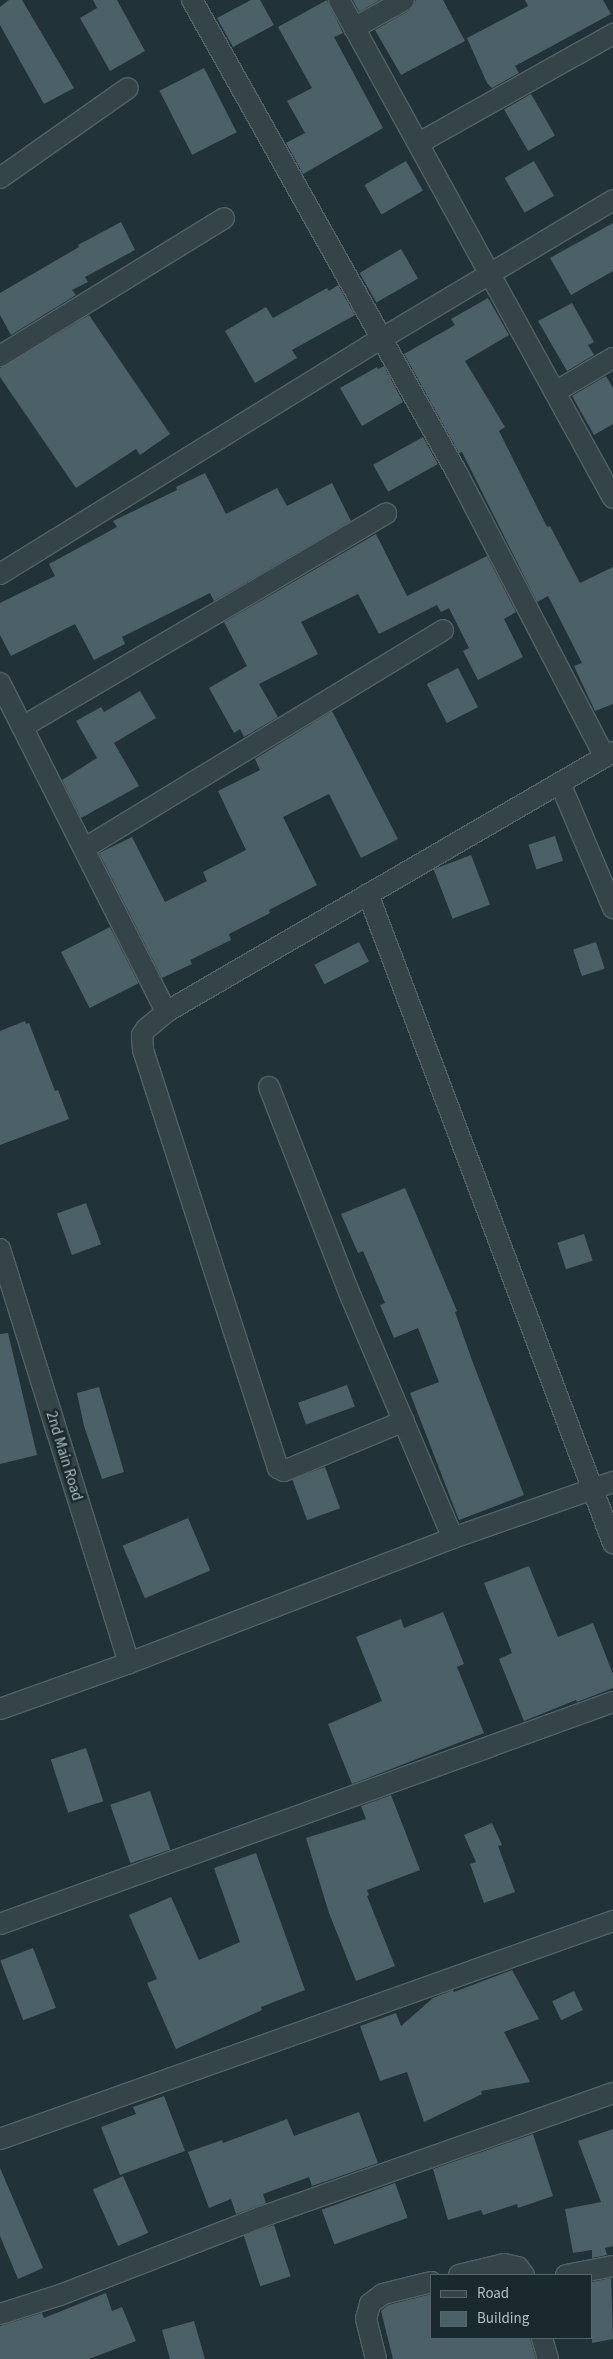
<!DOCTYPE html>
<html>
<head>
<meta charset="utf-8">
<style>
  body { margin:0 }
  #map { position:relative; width:613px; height:2359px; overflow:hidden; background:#213338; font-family:"Source Sans 3",sans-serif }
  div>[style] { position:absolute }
  .building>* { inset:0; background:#4c6167; transform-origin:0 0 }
  .roads { filter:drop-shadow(1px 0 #526266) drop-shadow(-1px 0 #526266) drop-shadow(0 1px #526266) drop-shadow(0 -1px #526266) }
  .street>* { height:20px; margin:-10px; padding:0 10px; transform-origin:10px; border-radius:10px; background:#344448 }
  span { translate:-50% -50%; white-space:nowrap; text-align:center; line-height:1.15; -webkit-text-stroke:5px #1a292d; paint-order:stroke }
  .street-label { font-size:15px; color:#afbfc5 }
  .legend { position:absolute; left:430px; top:2274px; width:162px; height:65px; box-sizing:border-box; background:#1a292d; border:1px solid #56656a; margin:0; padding:6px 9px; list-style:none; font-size:15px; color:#afbfc5 }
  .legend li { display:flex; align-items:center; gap:10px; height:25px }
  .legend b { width:25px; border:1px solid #56656a }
</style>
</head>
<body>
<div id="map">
  <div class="building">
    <div style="clip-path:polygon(9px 0,22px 0,74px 88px,44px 104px,0 25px,0 7px)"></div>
    <div style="clip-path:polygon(93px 0,117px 0,145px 51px,110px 71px,80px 18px,97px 8px)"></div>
    <div style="clip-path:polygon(251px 0,260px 0,274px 25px,233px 47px,217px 18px)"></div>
    <div style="clip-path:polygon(327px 0,343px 33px,334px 37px,383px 128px,303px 174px,286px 143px,305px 133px,287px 101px,312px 88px,278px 27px)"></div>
    <div style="clip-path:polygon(353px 0,380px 0,359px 12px)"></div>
    <div style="clip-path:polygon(416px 0,443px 0,465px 41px,401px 75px,375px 30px,410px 10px)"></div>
    <div style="clip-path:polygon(525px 0,603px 0,611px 14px,515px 66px,519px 73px,492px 88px,487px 83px,467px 38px,528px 6px)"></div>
    <div style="left:204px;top:68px;width:72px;height:50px;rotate:63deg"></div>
    <div style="left:531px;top:94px;width:48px;height:31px;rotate:60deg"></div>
    <div style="left:406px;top:161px;width:34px;height:48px;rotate:60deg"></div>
    <div style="left:534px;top:161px;width:40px;height:34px;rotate:60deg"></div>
    <div style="clip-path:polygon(121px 222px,135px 250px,85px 277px,88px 282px,72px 290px,76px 295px,11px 335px,0 315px,0 293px,79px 247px,78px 245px)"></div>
    <div style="clip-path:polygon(613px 223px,613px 271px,571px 295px,550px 258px)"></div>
    <div style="left:401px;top:249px;width:34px;height:48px;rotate:60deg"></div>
    <div style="clip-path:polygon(338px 285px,355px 315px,292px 350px,297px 358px,255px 383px,225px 331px,266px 307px,273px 318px,327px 288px,329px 291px)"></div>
    <div style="clip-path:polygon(488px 298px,509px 335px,465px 361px,505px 427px,499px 431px,547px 527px,550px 526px,580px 583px,613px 567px,613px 704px,595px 711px,574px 666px,582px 663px,548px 596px,537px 602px,462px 452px,459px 453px,404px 354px,455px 325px,451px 319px)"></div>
    <div style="clip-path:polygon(572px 303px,594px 342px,588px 345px,594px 355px,567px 371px,538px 321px)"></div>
    <div style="clip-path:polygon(89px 315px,170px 434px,140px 455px,136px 449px,76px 488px,0 377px,0 368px)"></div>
    <div style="clip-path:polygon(384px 366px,403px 402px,362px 426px,340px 388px,377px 367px,378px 369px)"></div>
    <div style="clip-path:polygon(606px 376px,613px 388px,613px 424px,594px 435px,572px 396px)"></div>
    <div style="left:423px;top:437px;width:31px;height:57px;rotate:61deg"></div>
    <div style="clip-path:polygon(205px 473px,226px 514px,277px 488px,287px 506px,332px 483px,351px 521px,214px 601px,210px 593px,122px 637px,125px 644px,94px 660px,75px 624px,11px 656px,0 635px,0 603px,55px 576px,49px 564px,117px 527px,113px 521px,177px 490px,176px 487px)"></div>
    <div style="clip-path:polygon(376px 534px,407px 596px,487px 556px,516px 612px,504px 619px,523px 657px,478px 680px,463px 651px,469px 648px,449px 608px,441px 612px,437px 605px,379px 634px,358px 594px,301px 622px,318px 654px,259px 684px,278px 717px,244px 737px,240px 729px,234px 733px,209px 688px,247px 666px,224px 622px)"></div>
    <div style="left:458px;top:668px;width:44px;height:35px;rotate:63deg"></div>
    <div style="clip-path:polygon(140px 691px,156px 718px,114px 743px,139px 786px,81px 818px,62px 780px,97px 758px,76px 721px,101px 707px,104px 712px)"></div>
    <div style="clip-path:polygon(332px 711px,398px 839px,361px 858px,329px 794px,283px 817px,317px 885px,269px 910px,270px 913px,229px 934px,231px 940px,190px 960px,192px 964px,162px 978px,99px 853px,132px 837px,165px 902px,207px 881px,203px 872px,246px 850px,218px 791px,260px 770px,255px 759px)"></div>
    <div style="left:555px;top:836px;width:26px;height:28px;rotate:72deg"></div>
    <div style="left:471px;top:855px;width:53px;height:40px;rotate:69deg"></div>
    <div style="left:110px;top:927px;width:63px;height:55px;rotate:63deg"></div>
    <div style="left:359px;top:942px;width:22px;height:50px;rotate:63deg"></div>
    <div style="left:596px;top:942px;width:28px;height:24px;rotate:72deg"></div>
    <div style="clip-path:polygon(25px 1021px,26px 1024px,29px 1023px,55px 1091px,58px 1090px,69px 1119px,0 1145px,0 1031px)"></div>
    <div style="clip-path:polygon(405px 1188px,457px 1311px,455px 1312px,473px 1363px,524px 1495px,459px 1520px,410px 1393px,439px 1382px,418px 1328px,394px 1338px,380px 1305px,385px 1303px,363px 1251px,358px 1253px,341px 1214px)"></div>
    <div style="left:86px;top:1203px;width:44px;height:31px;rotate:70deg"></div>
    <div style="left:584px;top:1234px;width:28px;height:28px;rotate:72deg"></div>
    <div style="clip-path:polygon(8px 1333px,37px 1455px,0 1464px,0 1334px)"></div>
    <div style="left:347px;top:1385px;width:23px;height:52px;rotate:70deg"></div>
    <div style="clip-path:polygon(99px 1387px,124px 1472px,102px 1479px,84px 1426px,77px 1393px)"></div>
    <div style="left:325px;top:1467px;width:44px;height:35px;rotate:70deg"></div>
    <div style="left:188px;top:1518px;width:57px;height:71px;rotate:67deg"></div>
    <div style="clip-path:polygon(529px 1566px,558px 1637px,593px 1623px,613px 1674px,613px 1688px,577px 1702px,576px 1700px,524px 1721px,499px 1659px,512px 1653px,484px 1583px)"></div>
    <div style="clip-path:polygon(443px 1612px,464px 1664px,457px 1667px,484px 1733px,352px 1784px,328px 1724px,382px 1701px,356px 1637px,401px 1619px,404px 1628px)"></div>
    <div style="left:86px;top:1748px;width:56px;height:37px;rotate:72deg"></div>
    <div style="left:150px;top:1791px;width:62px;height:42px;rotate:71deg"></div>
    <div style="clip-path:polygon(391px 1795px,420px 1870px,367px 1890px,369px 1895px,367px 1896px,395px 1966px,356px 1981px,329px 1913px,306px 1838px,366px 1819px,361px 1806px)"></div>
    <div style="clip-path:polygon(492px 1823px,502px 1845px,498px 1846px,515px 1892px,484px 1903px,470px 1864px,476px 1862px,464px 1835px)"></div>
    <div style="clip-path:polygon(256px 1853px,305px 1990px,261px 2007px,262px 2010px,176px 2049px,147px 1983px,157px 1979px,129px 1915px,171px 1897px,199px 1960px,240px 1942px,214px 1868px)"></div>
    <div style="left:33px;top:1948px;width:64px;height:35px;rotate:69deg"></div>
    <div style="clip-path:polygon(512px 1970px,539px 2019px,504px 2032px,530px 2082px,481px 2091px,482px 2094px,424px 2122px,407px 2072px,380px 2081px,360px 2026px,396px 2013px,401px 2026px,433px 1998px,453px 1990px,454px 1992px)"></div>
    <div style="left:574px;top:1991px;width:21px;height:24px;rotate:65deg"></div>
    <div style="clip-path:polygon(164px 2096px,185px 2151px,120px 2175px,101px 2127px,136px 2114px,133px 2107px)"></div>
    <div style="clip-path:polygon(359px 2112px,378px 2163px,312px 2186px,309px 2177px,263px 2194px,266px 2203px,236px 2214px,231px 2199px,209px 2208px,188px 2152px,222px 2140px,223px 2143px,287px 2119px,294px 2136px)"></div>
    <div style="clip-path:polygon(613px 2129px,613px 2246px,605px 2248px,607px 2255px,592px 2258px,592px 2250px,573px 2253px,565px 2209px,601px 2202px,578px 2141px)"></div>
    <div style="clip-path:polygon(533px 2134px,553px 2196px,518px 2208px,517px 2204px,483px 2215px,481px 2210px,448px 2220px,433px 2169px)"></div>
    <div style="clip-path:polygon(0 2168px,43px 2268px,18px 2279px,0 2236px)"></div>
    <div style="left:123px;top:2176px;width:62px;height:33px;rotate:66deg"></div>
    <div style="left:395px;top:2183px;width:37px;height:78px;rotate:70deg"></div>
    <div style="left:274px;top:2225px;width:54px;height:32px;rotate:72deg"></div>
    <div style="clip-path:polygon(611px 2278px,613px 2339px,592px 2343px,592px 2282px)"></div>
    <div style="clip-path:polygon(106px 2293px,112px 2311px,122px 2307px,136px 2341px,89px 2359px,0 2359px,0 2326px,42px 2313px,44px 2318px)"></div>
    <div style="clip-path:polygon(432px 2294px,432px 2338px,530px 2338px,536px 2359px,393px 2359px,381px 2311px,388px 2305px)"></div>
    <div style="clip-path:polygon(194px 2321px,205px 2359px,170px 2359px,162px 2330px)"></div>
  </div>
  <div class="roads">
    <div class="street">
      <div style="left:192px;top:0;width:542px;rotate:60.74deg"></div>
      <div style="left:457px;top:473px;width:320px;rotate:62.5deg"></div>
      <div style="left:339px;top:0;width:568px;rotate:61.18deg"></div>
      <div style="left:354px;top:28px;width:57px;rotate:-29.2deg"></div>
      <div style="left:419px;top:143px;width:223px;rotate:-29.3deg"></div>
      <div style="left:0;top:178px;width:156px;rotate:-35.1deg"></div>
      <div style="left:0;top:356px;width:263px;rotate:-31.6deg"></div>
      <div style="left:555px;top:392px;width:67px;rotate:-30.4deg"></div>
      <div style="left:0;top:574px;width:448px;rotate:-31.7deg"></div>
      <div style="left:381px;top:339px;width:270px;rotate:-30.9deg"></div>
      <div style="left:0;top:683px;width:369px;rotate:63.2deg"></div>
      <div style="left:24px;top:726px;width:420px;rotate:-30.4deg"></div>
      <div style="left:560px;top:783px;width:136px;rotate:67deg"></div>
      <div style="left:85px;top:848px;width:419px;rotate:-31.3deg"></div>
      <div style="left:368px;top:894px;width:694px;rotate:69.32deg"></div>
      <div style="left:269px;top:1087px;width:225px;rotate:68.7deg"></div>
      <div style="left:351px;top:1297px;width:262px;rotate:67.1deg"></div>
      <div style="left:0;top:1249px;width:434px;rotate:72.7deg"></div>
      <div style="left:404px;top:1421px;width:130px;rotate:157.4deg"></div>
      <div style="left:284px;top:1471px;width:7px;rotate:-153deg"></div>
      <div style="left:278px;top:1468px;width:439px;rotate:-107.9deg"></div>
      <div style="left:143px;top:1050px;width:15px;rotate:-94deg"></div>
      <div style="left:142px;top:1035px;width:7px;rotate:-56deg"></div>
      <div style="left:146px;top:1029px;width:26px;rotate:-40deg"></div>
      <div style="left:166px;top:1012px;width:517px;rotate:-30.18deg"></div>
      <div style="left:0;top:1709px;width:137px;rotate:-19.6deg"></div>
      <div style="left:129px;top:1663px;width:347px;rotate:-21.1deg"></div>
      <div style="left:453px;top:1538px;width:170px;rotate:-19.3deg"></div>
      <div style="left:0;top:1924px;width:652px;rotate:-19.91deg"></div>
      <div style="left:0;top:2139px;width:651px;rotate:-19.58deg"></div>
      <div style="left:459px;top:2275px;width:46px;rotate:-13.7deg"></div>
      <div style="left:504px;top:2264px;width:14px;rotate:12deg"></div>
      <div style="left:518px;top:2267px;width:10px;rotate:53deg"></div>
      <div style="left:566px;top:2275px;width:48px;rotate:-10.8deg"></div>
      <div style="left:0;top:2314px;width:63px;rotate:-17.6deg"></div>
      <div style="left:60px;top:2295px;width:216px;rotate:-21.2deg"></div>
      <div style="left:261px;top:2217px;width:373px;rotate:-19.4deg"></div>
      <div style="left:542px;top:2338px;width:22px;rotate:74deg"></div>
      <div style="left:376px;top:2359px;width:41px;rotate:-104deg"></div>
      <div style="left:366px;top:2319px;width:16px;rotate:-75deg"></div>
      <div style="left:370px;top:2304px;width:16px;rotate:-38deg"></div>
      <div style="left:383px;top:2294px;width:50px;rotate:-13.8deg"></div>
    </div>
  </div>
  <div class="street-label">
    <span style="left:64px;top:1456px;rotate:73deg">2nd Main Road</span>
  </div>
  <ul class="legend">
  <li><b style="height:6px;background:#344448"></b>Road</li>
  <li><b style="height:14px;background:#4c6167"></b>Building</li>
  </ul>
</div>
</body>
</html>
